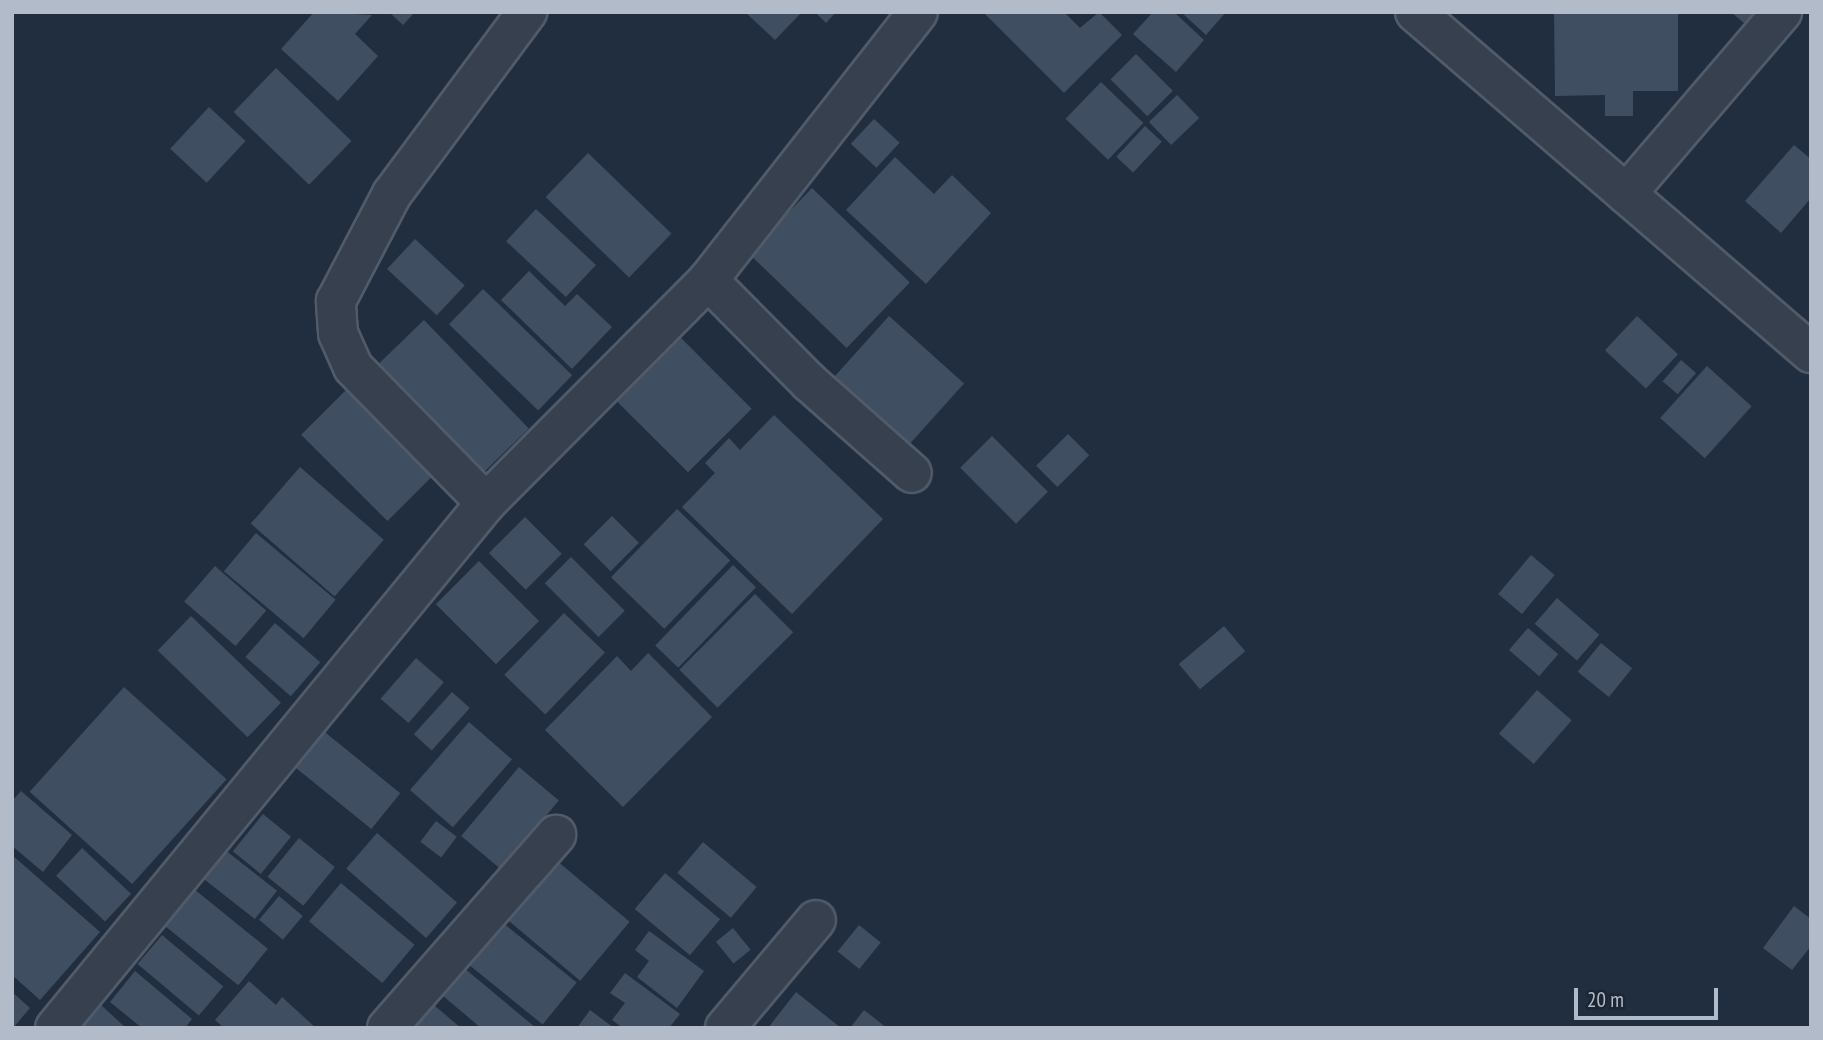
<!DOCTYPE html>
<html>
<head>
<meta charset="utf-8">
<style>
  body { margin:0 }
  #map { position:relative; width:1823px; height:1040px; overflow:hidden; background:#212e3f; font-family:"PT Sans Narrow",sans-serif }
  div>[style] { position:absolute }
  .building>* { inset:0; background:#404e61; transform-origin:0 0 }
  .roads { filter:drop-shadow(2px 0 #515b69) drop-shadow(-2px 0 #515b69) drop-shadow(0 2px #515b69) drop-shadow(0 -2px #515b69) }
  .street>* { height:38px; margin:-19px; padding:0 19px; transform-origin:19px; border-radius:19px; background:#36404e }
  span { translate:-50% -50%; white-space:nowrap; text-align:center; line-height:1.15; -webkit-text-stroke:5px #1b2533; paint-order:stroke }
  .frame { position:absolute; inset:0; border:14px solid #b1bbca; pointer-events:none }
  .scale { position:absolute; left:1574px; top:988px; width:144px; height:32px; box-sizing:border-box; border:4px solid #b1bbca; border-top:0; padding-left:9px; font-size:21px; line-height:24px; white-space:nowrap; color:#b1bbca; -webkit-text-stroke:5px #1b2533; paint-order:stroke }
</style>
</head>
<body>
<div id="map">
  <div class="building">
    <div style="clip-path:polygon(314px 12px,372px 15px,355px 34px,378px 56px,338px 101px,281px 49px)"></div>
    <div style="clip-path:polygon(389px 12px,415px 12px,403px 25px)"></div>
    <div style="clip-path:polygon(745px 12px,802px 12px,775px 40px)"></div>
    <div style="clip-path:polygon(815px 12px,836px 12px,826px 23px)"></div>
    <div style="clip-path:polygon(983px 12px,1064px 12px,1080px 28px,1099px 12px,1122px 35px,1064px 93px)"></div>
    <div style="clip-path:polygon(1153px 12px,1174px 12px,1204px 40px,1176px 72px,1133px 34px)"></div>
    <div style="clip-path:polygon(1181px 12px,1226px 12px,1206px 35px)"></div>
    <div style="clip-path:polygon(1554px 12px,1678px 12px,1678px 91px,1633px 91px,1633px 116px,1605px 116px,1605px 95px,1555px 96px)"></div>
    <div style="clip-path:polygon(1731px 12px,1755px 12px,1745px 24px)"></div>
    <div style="left:1136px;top:54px;width:52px;height:36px;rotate:45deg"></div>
    <div style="left:276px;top:68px;width:105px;height:61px;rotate:44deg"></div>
    <div style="left:1101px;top:82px;width:59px;height:51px;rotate:44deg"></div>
    <div style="left:1177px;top:95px;width:32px;height:39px;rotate:46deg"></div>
    <div style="left:209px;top:107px;width:50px;height:57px;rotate:43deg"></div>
    <div style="left:874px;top:119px;width:35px;height:34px;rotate:43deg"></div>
    <div style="left:1145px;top:126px;width:23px;height:42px;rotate:43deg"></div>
    <div style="clip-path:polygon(1794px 145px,1811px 159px,1811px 198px,1781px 233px,1745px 201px)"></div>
    <div style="left:588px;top:153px;width:116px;height:61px;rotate:44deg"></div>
    <div style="clip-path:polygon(895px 157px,934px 194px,952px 175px,991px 213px,926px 284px,846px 210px)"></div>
    <div style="left:812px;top:188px;width:136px;height:91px;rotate:44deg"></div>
    <div style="left:536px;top:209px;width:82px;height:44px;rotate:43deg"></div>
    <div style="left:415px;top:239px;width:68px;height:41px;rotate:43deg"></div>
    <div style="clip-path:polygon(529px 271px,565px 306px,577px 294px,612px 327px,572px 369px,501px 300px)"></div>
    <div style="left:483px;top:289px;width:124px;height:49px;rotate:44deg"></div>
    <div style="left:889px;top:316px;width:101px;height:83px;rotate:42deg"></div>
    <div style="left:1637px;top:316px;width:56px;height:47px;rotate:43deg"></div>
    <div style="left:424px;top:320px;width:151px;height:76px;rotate:46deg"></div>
    <div style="left:676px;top:333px;width:107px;height:90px;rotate:45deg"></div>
    <div style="left:1681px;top:360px;width:20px;height:28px;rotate:41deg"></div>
    <div style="left:1707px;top:366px;width:60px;height:70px;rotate:42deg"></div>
    <div style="left:350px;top:386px;width:122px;height:69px;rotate:45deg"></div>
    <div style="clip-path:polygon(774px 415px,883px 519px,792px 614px,682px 507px,715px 473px,705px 463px,729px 438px,740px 450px)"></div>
    <div style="left:1068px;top:434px;width:30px;height:45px;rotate:45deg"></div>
    <div style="left:992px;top:436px;width:79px;height:45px;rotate:45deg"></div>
    <div style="left:300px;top:467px;width:111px;height:75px;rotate:41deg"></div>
    <div style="left:677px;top:509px;width:74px;height:95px;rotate:44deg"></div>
    <div style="left:612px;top:516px;width:38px;height:40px;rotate:45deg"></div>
    <div style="left:525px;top:517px;width:52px;height:51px;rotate:45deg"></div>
    <div style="left:256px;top:533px;width:104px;height:50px;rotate:40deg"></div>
    <div style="left:1531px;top:555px;width:31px;height:51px;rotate:40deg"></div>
    <div style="left:571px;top:557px;width:76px;height:37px;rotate:45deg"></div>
    <div style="left:479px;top:561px;width:85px;height:61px;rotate:45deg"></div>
    <div style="left:733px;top:565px;width:32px;height:112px;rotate:44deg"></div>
    <div style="left:215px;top:566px;width:68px;height:47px;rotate:41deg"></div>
    <div style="left:755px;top:594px;width:54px;height:107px;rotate:45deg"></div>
    <div style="left:1557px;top:598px;width:56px;height:34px;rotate:41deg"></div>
    <div style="left:564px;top:613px;width:57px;height:86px;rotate:44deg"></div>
    <div style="left:191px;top:616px;width:125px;height:48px;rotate:44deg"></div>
    <div style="left:275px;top:623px;width:60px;height:45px;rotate:41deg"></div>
    <div style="left:1224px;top:626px;width:33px;height:59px;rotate:50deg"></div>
    <div style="left:1528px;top:628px;width:40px;height:29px;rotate:41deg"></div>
    <div style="left:1601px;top:643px;width:40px;height:37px;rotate:39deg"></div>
    <div style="clip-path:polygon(648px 653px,712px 717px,623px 807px,545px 730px,617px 656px,631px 671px)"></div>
    <div style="left:416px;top:658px;width:37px;height:54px;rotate:41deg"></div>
    <div style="left:124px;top:687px;width:138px;height:141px;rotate:42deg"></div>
    <div style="left:1537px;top:690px;width:46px;height:58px;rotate:41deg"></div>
    <div style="left:452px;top:692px;width:24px;height:57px;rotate:42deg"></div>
    <div style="left:469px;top:722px;width:57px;height:90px;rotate:41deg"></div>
    <div style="left:321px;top:729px;width:102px;height:46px;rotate:39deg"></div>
    <div style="left:519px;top:767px;width:52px;height:90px;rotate:40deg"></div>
    <div style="clip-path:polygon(21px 791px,72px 835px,43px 872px,12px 846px,12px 801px)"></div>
    <div style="left:263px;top:814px;width:36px;height:48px;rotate:39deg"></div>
    <div style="left:436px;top:821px;width:26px;height:26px;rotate:37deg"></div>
    <div style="left:377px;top:833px;width:106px;height:47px;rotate:41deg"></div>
    <div style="left:299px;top:838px;width:46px;height:50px;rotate:39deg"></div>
    <div style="left:703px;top:842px;width:70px;height:40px;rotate:40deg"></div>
    <div style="left:82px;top:848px;width:67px;height:38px;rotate:43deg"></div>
    <div style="left:225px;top:850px;width:66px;height:36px;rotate:38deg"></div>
    <div style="clip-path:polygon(12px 855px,100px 932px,40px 1000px,12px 975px)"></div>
    <div style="left:550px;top:855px;width:104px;height:77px;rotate:40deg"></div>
    <div style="left:665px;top:873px;width:72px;height:47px;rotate:40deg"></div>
    <div style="left:341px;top:883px;width:96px;height:50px;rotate:40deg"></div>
    <div style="left:194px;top:889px;width:95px;height:47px;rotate:39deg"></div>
    <div style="left:279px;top:896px;width:31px;height:31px;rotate:40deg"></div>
    <div style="clip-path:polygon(1794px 906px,1811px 919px,1811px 946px,1792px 970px,1763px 948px)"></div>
    <div style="left:492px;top:914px;width:109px;height:54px;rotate:39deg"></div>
    <div style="left:859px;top:925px;width:28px;height:34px;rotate:39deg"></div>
    <div style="left:733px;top:928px;width:28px;height:22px;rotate:51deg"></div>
    <div style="clip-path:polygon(649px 931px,704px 971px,677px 1008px,637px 977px,649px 961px,635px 950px)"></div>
    <div style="left:162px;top:935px;width:80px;height:38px;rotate:40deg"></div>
    <div style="clip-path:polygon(458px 963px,536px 1028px,481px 1028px,436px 990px)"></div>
    <div style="clip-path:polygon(135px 971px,192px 1019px,185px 1028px,142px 1028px,110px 1002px)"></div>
    <div style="clip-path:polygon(625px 973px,680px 1014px,669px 1028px,623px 1028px,612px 1020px,625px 1003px,610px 993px)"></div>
    <div style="clip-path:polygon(249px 981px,276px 1005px,282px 997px,316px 1028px,224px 1028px,215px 1020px)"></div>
    <div style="clip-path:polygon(12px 992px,30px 1008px,13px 1028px,12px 1028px)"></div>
    <div style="clip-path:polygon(796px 992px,841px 1028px,768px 1028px)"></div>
    <div style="clip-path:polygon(428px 1000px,461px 1028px,404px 1028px)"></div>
    <div style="clip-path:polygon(100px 1004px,126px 1028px,78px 1028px)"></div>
    <div style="clip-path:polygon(590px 1010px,614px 1028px,577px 1028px)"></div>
    <div style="clip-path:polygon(864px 1010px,887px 1028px,850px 1028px)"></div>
  </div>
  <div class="roads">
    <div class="street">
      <div style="left:1415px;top:12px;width:523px;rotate:40.73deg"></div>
      <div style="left:1626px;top:194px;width:240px;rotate:-49.4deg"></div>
      <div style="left:708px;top:280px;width:144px;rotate:45.3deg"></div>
      <div style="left:809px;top:382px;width:137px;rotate:41.5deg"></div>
      <div style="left:486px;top:503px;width:190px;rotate:-134.4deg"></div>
      <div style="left:353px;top:367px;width:37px;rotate:-114deg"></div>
      <div style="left:338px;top:333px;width:32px;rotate:-94deg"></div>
      <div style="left:336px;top:301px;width:121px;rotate:-62.4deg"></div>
      <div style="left:392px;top:194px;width:227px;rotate:-53.4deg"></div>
      <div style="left:55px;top:1028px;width:679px;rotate:-50.62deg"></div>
      <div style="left:486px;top:503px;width:315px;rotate:-45.1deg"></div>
      <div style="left:708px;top:280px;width:340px;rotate:-51.9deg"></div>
      <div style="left:387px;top:1028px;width:257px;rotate:-48.8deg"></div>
      <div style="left:725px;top:1028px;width:141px;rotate:-49.9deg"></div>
    </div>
  </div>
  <div class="frame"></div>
  <div class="scale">20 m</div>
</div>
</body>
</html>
